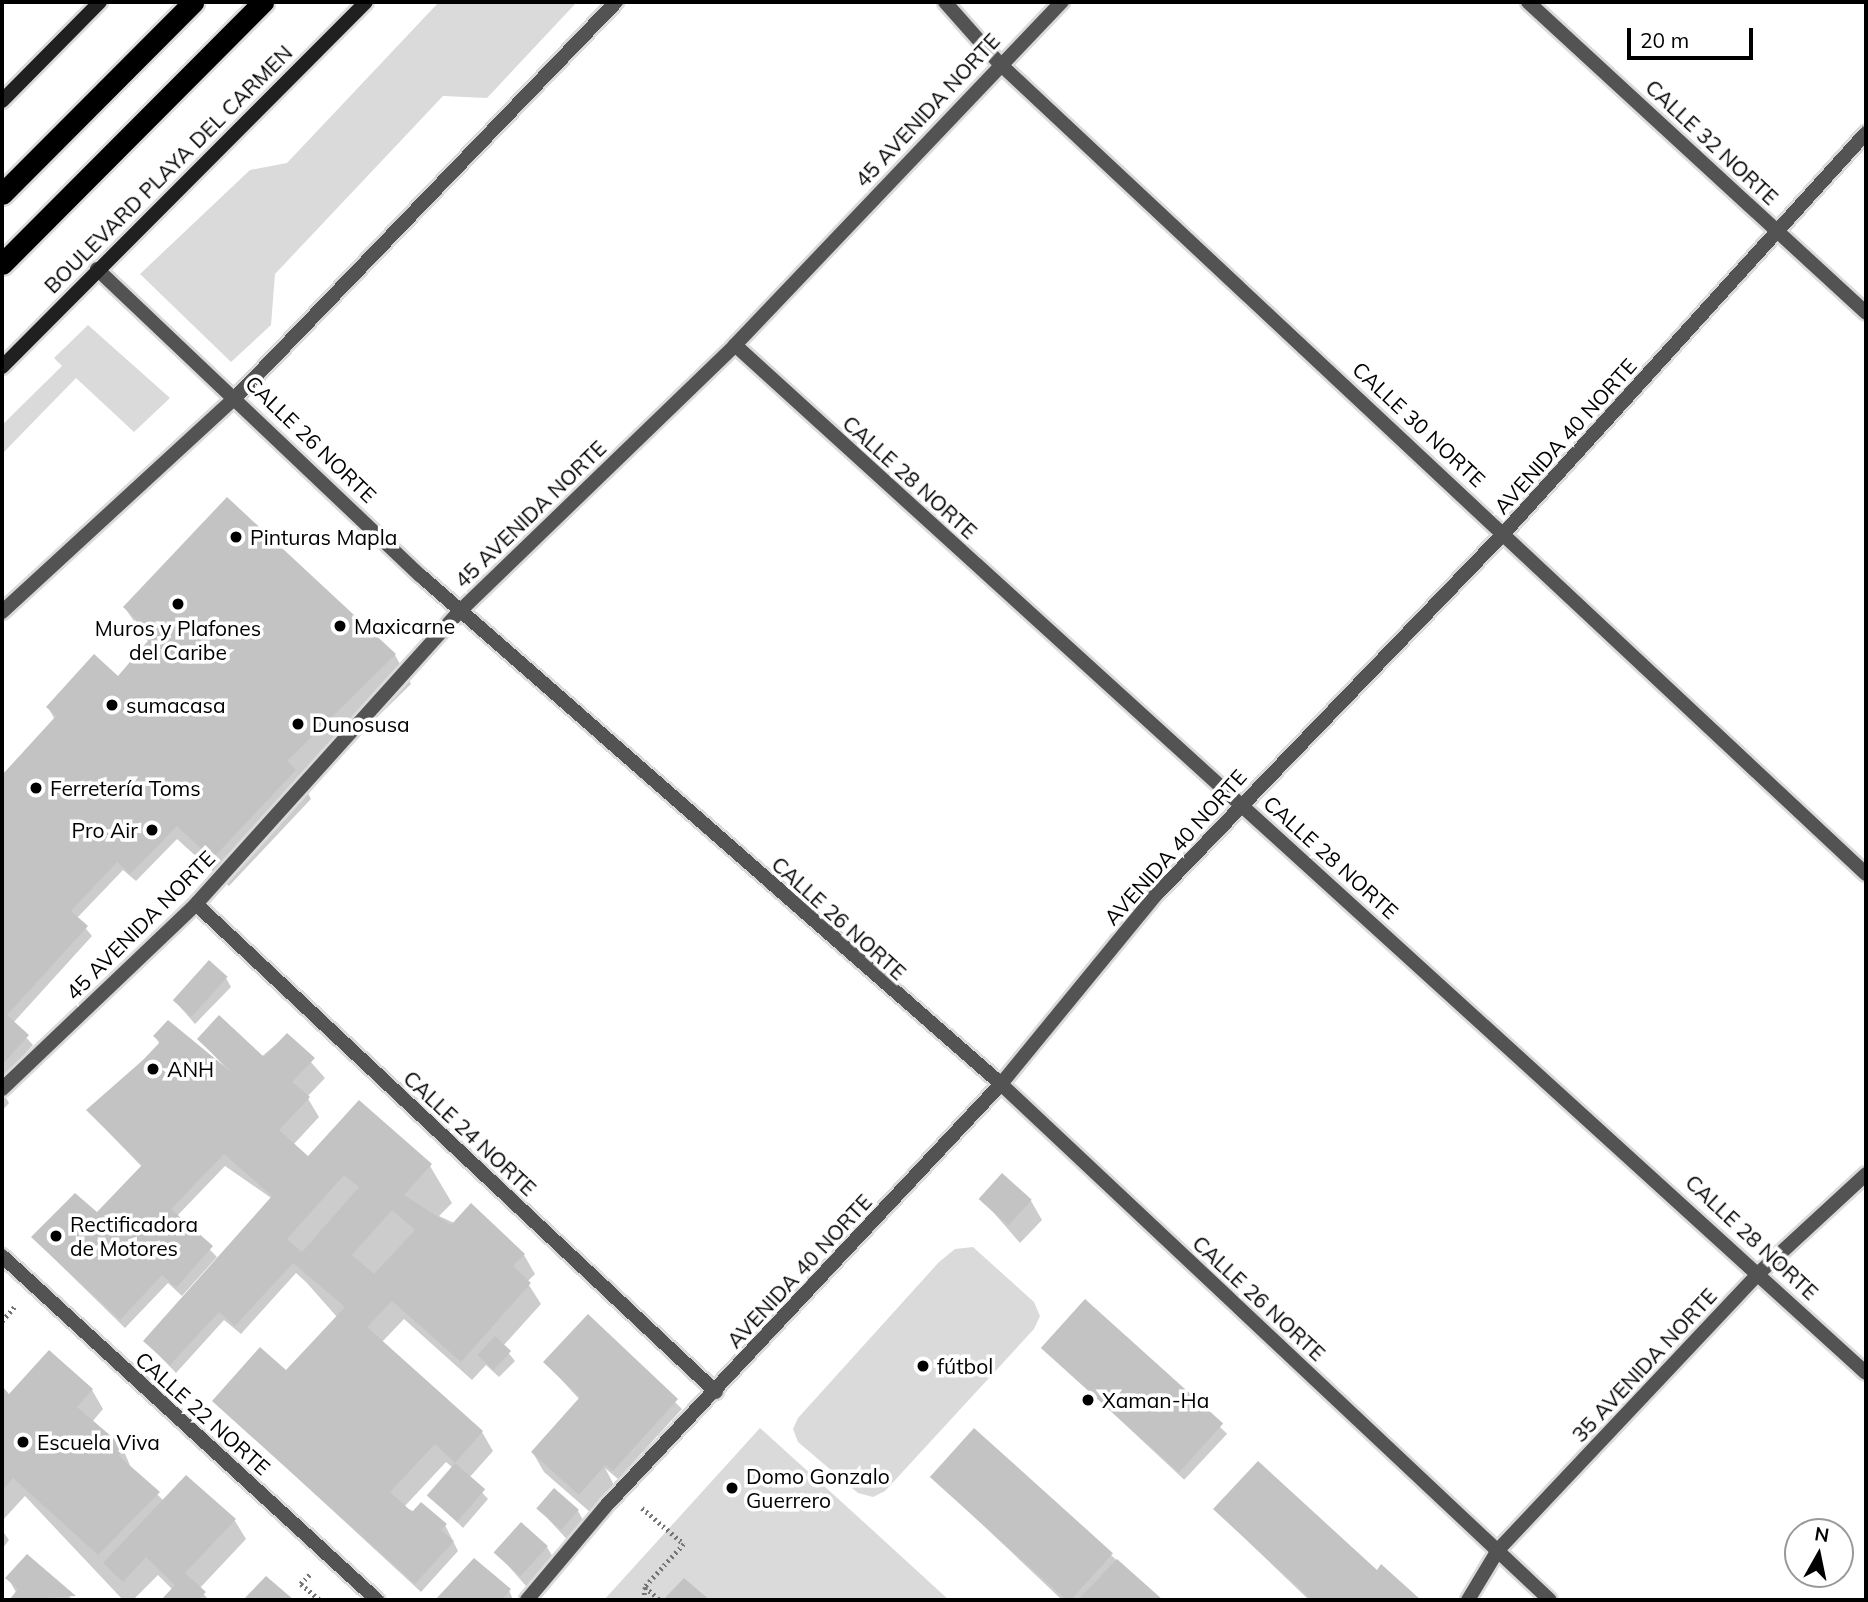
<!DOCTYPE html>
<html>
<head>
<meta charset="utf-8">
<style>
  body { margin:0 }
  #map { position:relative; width:1868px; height:1602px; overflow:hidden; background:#fff; font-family:Mulish,sans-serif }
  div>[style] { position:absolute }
  .green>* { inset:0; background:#dadada }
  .shadow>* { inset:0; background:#0003; transform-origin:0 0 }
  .building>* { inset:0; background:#c3c3c3; transform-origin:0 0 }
  .path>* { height:4.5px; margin-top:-2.25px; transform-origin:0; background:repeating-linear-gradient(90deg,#757575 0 2px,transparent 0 5.5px) }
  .roads { filter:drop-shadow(2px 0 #dbdbdb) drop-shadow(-2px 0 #dbdbdb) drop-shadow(0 2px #dbdbdb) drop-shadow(0 -2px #dbdbdb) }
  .street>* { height:14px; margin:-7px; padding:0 7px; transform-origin:7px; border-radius:7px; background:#535353 }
  .secondary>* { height:14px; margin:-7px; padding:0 7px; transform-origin:7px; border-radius:7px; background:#202020 }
  .highway>* { height:21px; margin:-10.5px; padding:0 10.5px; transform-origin:10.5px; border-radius:10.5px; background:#000 }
  .dots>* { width:19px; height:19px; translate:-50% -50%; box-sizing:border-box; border:4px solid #fff; border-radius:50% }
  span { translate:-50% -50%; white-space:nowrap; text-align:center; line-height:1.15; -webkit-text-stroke:7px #fff; paint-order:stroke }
  .street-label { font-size:21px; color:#000 }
  .poi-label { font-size:21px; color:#000 }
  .left { translate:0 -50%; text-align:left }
  .right { translate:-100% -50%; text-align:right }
  .frame { position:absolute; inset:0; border:4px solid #000; pointer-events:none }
  .north { position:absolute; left:1784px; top:1518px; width:70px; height:70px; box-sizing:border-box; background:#fff; border:2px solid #999; border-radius:50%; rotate:9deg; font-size:19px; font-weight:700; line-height:28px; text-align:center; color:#000 }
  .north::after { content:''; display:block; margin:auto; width:24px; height:32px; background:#000; clip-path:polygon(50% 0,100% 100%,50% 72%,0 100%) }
  .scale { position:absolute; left:1627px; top:28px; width:126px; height:32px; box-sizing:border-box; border:4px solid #000; border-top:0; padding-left:9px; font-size:21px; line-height:24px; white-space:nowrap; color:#000; -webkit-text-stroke:5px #fff; paint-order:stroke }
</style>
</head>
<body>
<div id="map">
  <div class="green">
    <div style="clip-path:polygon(439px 2px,577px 2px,487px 98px,443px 96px,275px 274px,271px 325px,231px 362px,140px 274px,250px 170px,287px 163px)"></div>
    <div style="clip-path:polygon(88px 325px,170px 398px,134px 432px,76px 378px,2px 454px,2px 425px,62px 366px,54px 358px)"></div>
    <div style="clip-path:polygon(973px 1247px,1034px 1302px,1040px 1316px,1034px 1329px,885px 1491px,873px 1497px,858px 1493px,798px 1442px,793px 1429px,798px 1418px,939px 1262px,955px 1249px)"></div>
    <div style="clip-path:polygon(760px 1428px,856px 1515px,949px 1600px,604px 1600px)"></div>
  </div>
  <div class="shadow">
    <div style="clip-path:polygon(125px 608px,395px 655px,411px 684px,305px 788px,311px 799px,229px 886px,177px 839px,136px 881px,123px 870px,77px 918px,92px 936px,13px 1023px,33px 1045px,2px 1079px,2px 778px,55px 720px,48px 707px,118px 678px,149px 643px)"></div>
    <div style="clip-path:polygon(226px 978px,231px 987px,195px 1024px,174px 1000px)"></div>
    <div style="clip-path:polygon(287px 1035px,325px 1078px,307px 1097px,319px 1117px,293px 1145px,306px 1157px,430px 1166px,452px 1203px,439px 1216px,524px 1255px,535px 1274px,527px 1282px,541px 1304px,503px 1346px,515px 1361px,499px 1377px,486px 1365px,472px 1380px,404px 1319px,382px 1342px,482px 1432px,493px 1451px,469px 1478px,488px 1499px,463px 1528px,429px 1495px,453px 1468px,446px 1462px,404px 1507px,445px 1525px,458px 1551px,421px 1592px,214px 1401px,286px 1372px,337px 1317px,306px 1282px,296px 1273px,241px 1334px,224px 1320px,176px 1373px,145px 1341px,274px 1200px,225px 1166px,177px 1216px,217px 1257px,182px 1296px,168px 1283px,125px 1328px,33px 1238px,97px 1215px,142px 1167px,88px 1111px,160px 1045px,155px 1036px,234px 1077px,199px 1039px,260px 1058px)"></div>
    <div style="clip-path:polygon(2px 1090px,9px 1103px,2px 1111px)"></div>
    <div style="clip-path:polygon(981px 1198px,1031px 1201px,1042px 1220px,1020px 1243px)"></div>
    <div style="left:1086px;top:1302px;width:193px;height:63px;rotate:43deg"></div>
    <div style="clip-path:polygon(588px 1316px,682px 1409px,618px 1479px,605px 1468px,614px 1485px,590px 1512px,544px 1472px,533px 1453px,580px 1400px,545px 1362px)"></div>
    <div style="clip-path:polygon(49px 1352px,92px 1390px,103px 1409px,92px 1422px,123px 1449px,132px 1470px,164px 1501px,186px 1478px,235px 1521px,246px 1539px,199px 1589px,209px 1600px,163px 1600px,173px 1590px,158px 1575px,133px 1600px,123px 1600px,25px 1496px,2px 1521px,2px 1389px,9px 1396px)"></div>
    <div style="clip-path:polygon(932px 1477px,1111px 1555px,1160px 1600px,1062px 1600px)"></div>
    <div style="clip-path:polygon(538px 1508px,578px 1511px,589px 1530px,574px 1547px)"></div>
    <div style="clip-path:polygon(1215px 1510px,1377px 1572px,1382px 1567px,1418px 1600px,1309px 1600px)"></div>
    <div style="clip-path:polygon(2px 1530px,9px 1540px,2px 1549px)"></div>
    <div style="clip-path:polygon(547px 1547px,558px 1566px,533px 1594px,497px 1553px)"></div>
    <div style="clip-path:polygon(27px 1557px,73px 1600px,11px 1600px,17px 1594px,8px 1578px)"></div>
    <div style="clip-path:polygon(474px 1561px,509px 1590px,513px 1600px,438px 1600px)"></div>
  </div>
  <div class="building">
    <div style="clip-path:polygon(227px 497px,396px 654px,287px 761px,296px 770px,212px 859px,177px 826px,130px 874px,117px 862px,71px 911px,88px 926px,7px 1015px,29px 1035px,2px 1065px,2px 775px,56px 716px,46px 707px,94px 654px,118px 676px,153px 635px,123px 607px)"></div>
    <div style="left:209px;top:960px;width:25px;height:54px;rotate:42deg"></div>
    <div style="clip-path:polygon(evenodd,219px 1015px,264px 1057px,287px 1033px,315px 1058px,292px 1082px,310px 1097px,279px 1130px,308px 1156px,359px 1100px,432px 1164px,404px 1195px,451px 1225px,471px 1203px,525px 1254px,513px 1266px,531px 1283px,461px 1362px,392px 1301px,367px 1327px,483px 1431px,455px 1463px,435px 1444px,390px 1492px,412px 1512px,421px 1502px,447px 1524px,441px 1530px,454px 1541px,415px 1584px,212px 1401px,260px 1347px,286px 1370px,345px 1307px,293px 1263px,235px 1326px,219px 1312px,170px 1365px,143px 1341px,272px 1196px,224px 1154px,171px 1209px,213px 1246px,176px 1288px,162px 1275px,120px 1320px,31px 1237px,75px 1193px,97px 1212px,142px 1165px,86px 1110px,143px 1060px,160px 1042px,153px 1036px,168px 1020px,235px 1075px,197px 1039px,219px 1015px,344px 1175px,359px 1187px,302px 1252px,287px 1239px,344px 1175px,219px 1015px,392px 1210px,415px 1230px,374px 1274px,352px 1255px,392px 1210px)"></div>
    <div style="left:1002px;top:1173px;width:40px;height:35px;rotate:42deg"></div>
    <div style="left:1085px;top:1299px;width:186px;height:66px;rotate:42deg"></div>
    <div style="clip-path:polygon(588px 1314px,678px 1399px,613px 1471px,605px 1465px,579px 1495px,531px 1452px,580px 1397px,543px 1362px)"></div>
    <div style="left:495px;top:1336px;width:22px;height:26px;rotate:43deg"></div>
    <div style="clip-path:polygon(49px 1350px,93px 1389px,77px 1407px,125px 1448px,119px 1456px,160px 1492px,98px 1555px,13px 1478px,2px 1491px,2px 1386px,9px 1394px)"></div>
    <div style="left:974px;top:1428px;width:187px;height:66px;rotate:42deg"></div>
    <div style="clip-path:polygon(1258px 1461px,1377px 1570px,1381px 1564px,1421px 1600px,1312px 1600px,1213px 1509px)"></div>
    <div style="left:455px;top:1463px;width:40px;height:43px;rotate:41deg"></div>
    <div style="clip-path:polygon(186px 1475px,236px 1519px,185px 1573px,206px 1592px,198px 1600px,161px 1600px,175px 1585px,146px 1557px,123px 1582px,103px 1563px)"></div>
    <div style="left:554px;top:1488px;width:33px;height:27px;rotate:41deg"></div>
    <div style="left:521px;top:1522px;width:36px;height:41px;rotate:42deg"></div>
    <div style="clip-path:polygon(27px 1554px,76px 1596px,9px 1600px,18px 1589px,5px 1578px)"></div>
    <div style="clip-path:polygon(474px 1558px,511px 1589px,501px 1600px,435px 1600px)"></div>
    <div style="clip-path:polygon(1117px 1559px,1163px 1600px,1078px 1600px)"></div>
    <div style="clip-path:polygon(266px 1576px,294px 1600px,243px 1600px)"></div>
    <div style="clip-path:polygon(684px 1578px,699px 1591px,710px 1600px,663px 1600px)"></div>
  </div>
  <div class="path">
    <div style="left:2px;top:1321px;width:20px;rotate:-49deg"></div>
    <div style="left:642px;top:1508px;width:55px;rotate:40.6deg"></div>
    <div style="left:684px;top:1544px;width:58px;rotate:132.2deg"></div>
    <div style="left:645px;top:1587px;width:20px;rotate:41deg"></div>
    <div style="left:310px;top:1575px;width:13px;rotate:135deg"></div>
    <div style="left:301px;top:1584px;width:25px;rotate:40deg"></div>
    <div style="left:643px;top:1600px;width:13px;rotate:-81deg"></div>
  </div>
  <div class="roads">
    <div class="street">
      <div style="left:945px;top:2px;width:81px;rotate:48.5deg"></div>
      <div style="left:999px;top:63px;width:1187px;rotate:43.09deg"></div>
      <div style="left:1528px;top:2px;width:459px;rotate:42.6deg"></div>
      <div style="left:97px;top:269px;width:446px;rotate:43.5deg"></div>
      <div style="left:421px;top:576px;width:771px;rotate:41.21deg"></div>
      <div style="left:1001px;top:1084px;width:753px;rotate:43.23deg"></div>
      <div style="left:735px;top:345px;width:1528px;rotate:42.27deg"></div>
      <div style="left:2px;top:612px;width:319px;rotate:-42.6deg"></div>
      <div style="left:237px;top:396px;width:547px;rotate:-46.11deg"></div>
      <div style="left:196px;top:904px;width:713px;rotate:43.18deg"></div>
      <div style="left:2px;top:1089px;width:268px;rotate:-43.6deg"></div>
      <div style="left:196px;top:904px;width:396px;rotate:-48deg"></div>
      <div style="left:461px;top:610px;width:381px;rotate:-44deg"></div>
      <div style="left:735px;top:345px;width:474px;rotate:-46.4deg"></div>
      <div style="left:2px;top:1256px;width:509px;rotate:42.53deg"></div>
      <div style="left:527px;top:1600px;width:121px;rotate:-50deg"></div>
      <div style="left:605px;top:1507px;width:579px;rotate:-46.89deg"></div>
      <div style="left:1001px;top:1084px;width:243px;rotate:-50.7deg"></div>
      <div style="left:1155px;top:896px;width:505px;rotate:-46.12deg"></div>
      <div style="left:1505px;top:532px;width:538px;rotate:-47.86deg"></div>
      <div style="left:1468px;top:1600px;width:58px;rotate:-59deg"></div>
      <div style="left:1498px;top:1550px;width:383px;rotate:-46.7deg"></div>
      <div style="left:1761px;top:1271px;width:143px;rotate:-42.7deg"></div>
    </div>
    <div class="secondary">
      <div style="left:2px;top:101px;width:139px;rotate:-45.3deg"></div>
      <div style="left:2px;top:367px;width:515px;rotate:-45.08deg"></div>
    </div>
    <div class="highway">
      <div style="left:2px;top:194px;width:271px;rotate:-45.1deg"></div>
      <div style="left:2px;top:264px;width:370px;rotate:-45.1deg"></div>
    </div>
  </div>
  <div class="dots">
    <div style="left:236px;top:537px;background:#000"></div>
    <div style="left:178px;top:604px;background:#000"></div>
    <div style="left:340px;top:626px;background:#000"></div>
    <div style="left:112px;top:705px;background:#000"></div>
    <div style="left:298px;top:724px;background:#000"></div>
    <div style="left:36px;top:788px;background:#000"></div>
    <div style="left:152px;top:830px;background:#000"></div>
    <div style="left:153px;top:1069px;background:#000"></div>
    <div style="left:56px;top:1236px;background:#000"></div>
    <div style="left:923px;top:1366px;background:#000"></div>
    <div style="left:1088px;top:1400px;background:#000"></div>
    <div style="left:23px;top:1442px;background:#000"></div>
    <div style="left:732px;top:1488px;background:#000"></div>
  </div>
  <div class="street-label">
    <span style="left:927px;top:110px;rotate:-47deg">45 AVENIDA NORTE</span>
    <span style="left:1712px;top:142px;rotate:43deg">CALLE 32 NORTE</span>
    <span style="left:168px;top:169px;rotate:-45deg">BOULEVARD PLAYA DEL CARMEN</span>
    <span style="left:1419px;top:424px;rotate:43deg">CALLE 30 NORTE</span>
    <span style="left:1565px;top:436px;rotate:-48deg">AVENIDA 40 NORTE</span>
    <span style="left:311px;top:439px;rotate:44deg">CALLE 26 NORTE</span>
    <span style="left:910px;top:477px;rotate:42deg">CALLE 28 NORTE</span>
    <span style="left:530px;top:514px;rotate:-44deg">45 AVENIDA NORTE</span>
    <span style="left:1175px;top:847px;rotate:-48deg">AVENIDA 40 NORTE</span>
    <span style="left:1331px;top:857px;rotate:42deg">CALLE 28 NORTE</span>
    <span style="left:839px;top:918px;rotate:42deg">CALLE 26 NORTE</span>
    <span style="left:140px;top:925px;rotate:-45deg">45 AVENIDA NORTE</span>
    <span style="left:470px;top:1133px;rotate:43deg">CALLE 24 NORTE</span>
    <span style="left:1752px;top:1237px;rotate:43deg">CALLE 28 NORTE</span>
    <span style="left:799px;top:1271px;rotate:-47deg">AVENIDA 40 NORTE</span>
    <span style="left:1259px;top:1298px;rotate:43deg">CALLE 26 NORTE</span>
    <span style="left:1644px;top:1365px;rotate:-47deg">35 AVENIDA NORTE</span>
    <span style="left:203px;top:1413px;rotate:42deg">CALLE 22 NORTE</span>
  </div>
  <div class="poi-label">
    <span class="left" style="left:250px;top:537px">Pinturas Mapla</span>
    <span class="left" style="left:354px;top:626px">Maxicarne</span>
    <span style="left:178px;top:640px">Muros y Plafones<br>del Caribe</span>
    <span class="left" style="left:126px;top:705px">sumacasa</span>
    <span class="left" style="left:312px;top:724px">Dunosusa</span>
    <span class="left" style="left:50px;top:788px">Ferretería Toms</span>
    <span class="right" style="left:138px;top:830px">Pro Air</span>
    <span class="left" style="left:167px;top:1069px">ANH</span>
    <span class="left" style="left:70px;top:1236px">Rectificadora<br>de Motores</span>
    <span class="left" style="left:937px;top:1366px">fútbol</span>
    <span class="left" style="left:1102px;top:1400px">Xaman-Ha</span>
    <span class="left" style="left:37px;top:1442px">Escuela Viva</span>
    <span class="left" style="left:746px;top:1488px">Domo Gonzalo<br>Guerrero</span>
  </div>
  <div class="frame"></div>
  <div class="north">N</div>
  <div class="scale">20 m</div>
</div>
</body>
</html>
